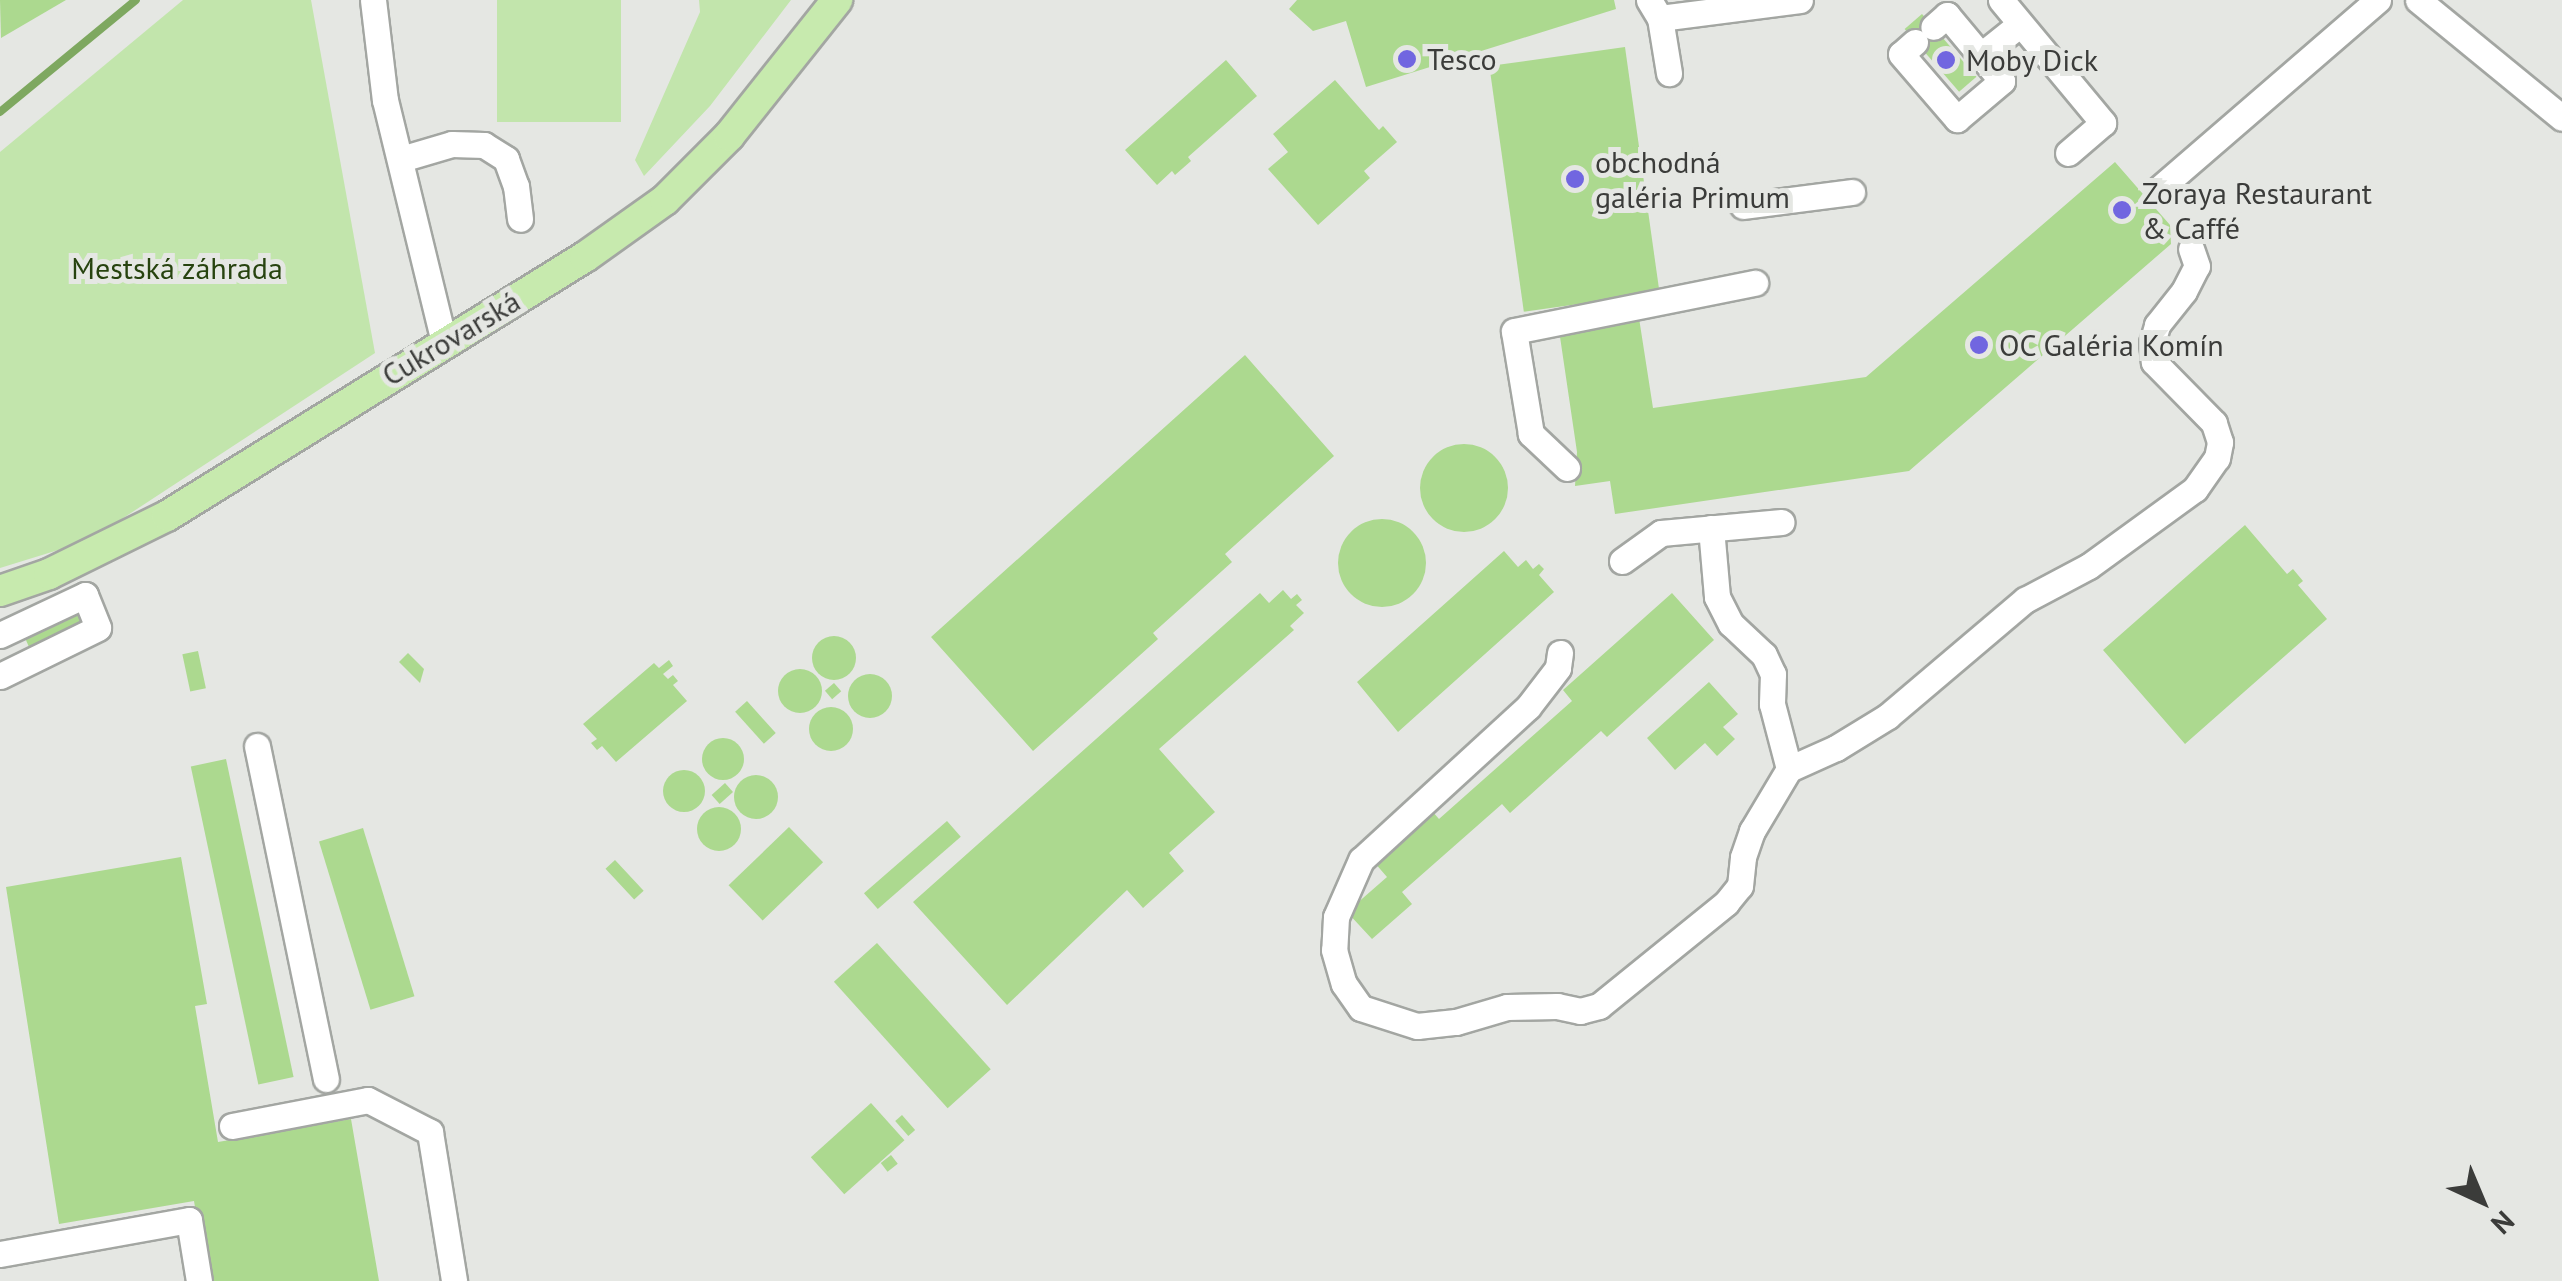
<!DOCTYPE html>
<html>
<head>
<meta charset="utf-8">
<style>
  body { margin:0 }
  #map { position:relative; width:2562px; height:1281px; overflow:hidden; background:#e5e7e3; font-family:"PT Sans",sans-serif }
  div>[style] { position:absolute }
  .green>* { inset:0; background:#c2e5ac; transform-origin:0 0 }
  .stream>* { height:8px; margin:-4px; padding:0 4px; transform-origin:4px; border-radius:4px; background:#7ea860 }
  .building>* { inset:0; background:#acd98f; transform-origin:0 0 }
  .round { border-radius:50% }
  .roads { filter:drop-shadow(2px 0 #a3a6a2) drop-shadow(-2px 0 #a3a6a2) drop-shadow(0 2px #a3a6a2) drop-shadow(0 -2px #a3a6a2) }
  .minor>* { height:25px; margin:-12.5px; padding:0 12.5px; transform-origin:12.5px; border-radius:12.5px; background:#fff }
  .major>* { height:30px; margin:-15px; padding:0 15px; transform-origin:15px; border-radius:15px; background:#c7eaae }
  .dots>* { width:28px; height:28px; translate:-50% -50%; box-sizing:border-box; border:5px solid #e5e7e3; border-radius:50% }
  span { translate:-50% -50%; white-space:nowrap; text-align:center; line-height:1.15; -webkit-text-stroke:10px #e5e7e3; paint-order:stroke }
  .poi-label { font-size:30px; color:#3b3c3a }
  .left { translate:0 -50%; text-align:left }
  .park-label { font-size:30px; color:#27430f }
  .street-label { font-size:30px; color:#3b3c3a }
  .north { position:absolute; left:2432px; top:1151px; width:100px; height:100px; -webkit-text-stroke:8px #e5e7e3; paint-order:stroke; rotate:136deg; font-size:28px; font-weight:700; line-height:40px; text-align:center; color:#3b3c3a }
  .north::after { content:''; display:block; margin:auto; width:35px; height:45px; background:#3b3c3a; clip-path:polygon(50% 0,100% 100%,50% 72%,0 100%) }
</style>
</head>
<body>
<div id="map">
  <div class="green">
    <div style="clip-path:polygon(183px 0,311px 0,375px 353px,108px 528px,68px 547px,0 568px,0 152px)"></div>
    <div style="left:497px;top:0;width:124px;height:122px"></div>
    <div style="clip-path:polygon(699px 0,791px 0,710px 106px,644px 176px,635px 160px,700px 12px)"></div>
  </div>
  <div class="stream">
    <div style="left:0;top:112px;width:176px;rotate:-39.5deg"></div>
  </div>
  <div class="building">
    <div style="clip-path:polygon(0 0,66px 0,1px 38px)"></div>
    <div style="clip-path:polygon(1297px 0,1614px 0,1616px 9px,1366px 87px,1346px 21px,1313px 31px,1289px 9px)"></div>
    <div style="left:1922px;top:14px;width:83px;height:23px;rotate:49deg"></div>
    <div style="left:1625px;top:47px;width:248px;height:137px;rotate:82deg"></div>
    <div style="clip-path:polygon(1226px 60px,1257px 96px,1188px 157px,1191px 161px,1175px 175px,1172px 171px,1157px 185px,1125px 150px)"></div>
    <div style="clip-path:polygon(1335px 80px,1379px 130px,1383px 126px,1397px 142px,1364px 171px,1370px 178px,1318px 225px,1268px 169px,1288px 152px,1273px 134px)"></div>
    <div style="clip-path:polygon(2115px 162px,2170px 225px,2171px 244px,1909px 471px,1615px 514px,1610px 481px,1575px 486px,1577px 452px,1559px 330px,1639px 318px,1653px 408px,1866px 377px)"></div>
    <div style="clip-path:polygon(1245px 355px,1334px 456px,1225px 554px,1232px 562px,1153px 633px,1158px 639px,1033px 751px,931px 637px)"></div>
    <div class="round" style="left:1420px;top:444px;width:88px;height:88px"></div>
    <div class="round" style="left:1338px;top:519px;width:88px;height:88px"></div>
    <div style="clip-path:polygon(2245px 525px,2287px 574px,2293px 569px,2303px 581px,2298px 585px,2327px 619px,2185px 744px,2103px 650px)"></div>
    <div style="clip-path:polygon(1504px 551px,1518px 567px,1526px 560px,1533px 569px,1539px 564px,1544px 569px,1539px 575px,1554px 592px,1398px 732px,1357px 682px)"></div>
    <div style="clip-path:polygon(1283px 590px,1291px 599px,1297px 594px,1302px 600px,1296px 605px,1304px 613px,1290px 626px,1294px 630px,1159px 749px,1215px 812px,1169px 853px,1184px 871px,1143px 908px,1127px 890px,1007px 1005px,913px 902px,1260px 593px,1269px 603px)"></div>
    <div style="clip-path:polygon(1672px 593px,1714px 640px,1607px 737px,1601px 731px,1510px 813px,1502px 804px,1402px 892px,1412px 904px,1372px 939px,1347px 912px,1387px 877px,1374px 862px,1432px 811px,1439px 819px,1572px 701px,1563px 690px)"></div>
    <div style="left:78px;top:609px;width:23px;height:60px;rotate:67deg"></div>
    <div class="round" style="left:812px;top:636px;width:44px;height:44px"></div>
    <div style="left:198px;top:651px;width:38px;height:16px;rotate:78deg"></div>
    <div style="clip-path:polygon(408px 653px,424px 669px,420px 683px,399px 662px)"></div>
    <div style="clip-path:polygon(669px 660px,673px 666px,663px 674px,668px 679px,673px 675px,678px 681px,673px 685px,687px 701px,616px 762px,602px 746px,597px 750px,591px 743px,597px 739px,583px 724px,654px 663px,659px 668px)"></div>
    <div class="round" style="left:778px;top:669px;width:44px;height:44px"></div>
    <div class="round" style="left:848px;top:674px;width:44px;height:44px"></div>
    <div style="clip-path:polygon(1709px 682px,1738px 714px,1723px 727px,1735px 739px,1717px 756px,1705px 743px,1675px 770px,1647px 738px)"></div>
    <div style="left:834px;top:683px;width:11px;height:12px;rotate:49deg"></div>
    <div style="left:747px;top:701px;width:43px;height:16px;rotate:48deg"></div>
    <div class="round" style="left:809px;top:707px;width:44px;height:44px"></div>
    <div class="round" style="left:702px;top:738px;width:42px;height:42px"></div>
    <div style="left:226px;top:759px;width:325px;height:36px;rotate:78deg"></div>
    <div class="round" style="left:663px;top:770px;width:42px;height:42px"></div>
    <div class="round" style="left:734px;top:775px;width:44px;height:44px"></div>
    <div style="left:725px;top:783px;width:12px;height:18px;rotate:48deg"></div>
    <div class="round" style="left:697px;top:807px;width:44px;height:44px"></div>
    <div style="left:947px;top:821px;width:21px;height:110px;rotate:49deg"></div>
    <div style="left:789px;top:827px;width:49px;height:84px;rotate:46deg"></div>
    <div style="left:363px;top:828px;width:176px;height:46px;rotate:73deg"></div>
    <div style="clip-path:polygon(181px 857px,207px 1004px,195px 1006px,218px 1142px,351px 1119px,379px 1281px,207px 1281px,194px 1201px,59px 1224px,6px 887px)"></div>
    <div style="left:615px;top:860px;width:42px;height:13px;rotate:47deg"></div>
    <div style="left:877px;top:943px;width:170px;height:58px;rotate:48deg"></div>
    <div style="left:871px;top:1103px;width:50px;height:81px;rotate:48deg"></div>
    <div style="left:902px;top:1115px;width:20px;height:9px;rotate:49deg"></div>
    <div style="left:891px;top:1155px;width:11px;height:13px;rotate:52deg"></div>
  </div>
  <div class="roads">
    <div class="minor">
      <div style="left:373px;top:0;width:101px;rotate:83.2deg"></div>
      <div style="left:385px;top:100px;width:249px;rotate:76.3deg"></div>
      <div style="left:1649px;top:0;width:21px;rotate:59deg"></div>
      <div style="left:1660px;top:18px;width:56px;rotate:80.7deg"></div>
      <div style="left:2001px;top:0;width:160px;rotate:50.3deg"></div>
      <div style="left:2103px;top:123px;width:46px;rotate:139.4deg"></div>
      <div style="left:2418px;top:0;width:186px;rotate:39.3deg"></div>
      <div style="left:1660px;top:18px;width:141px;rotate:-7.3deg"></div>
      <div style="left:1915px;top:42px;width:18px;rotate:139deg"></div>
      <div style="left:1901px;top:54px;width:86px;rotate:49.3deg"></div>
      <div style="left:1957px;top:119px;width:59px;rotate:-40.2deg"></div>
      <div style="left:2002px;top:81px;width:86px;rotate:-129.8deg"></div>
      <div style="left:1947px;top:15px;width:18px;rotate:139deg"></div>
      <div style="left:1980px;top:56px;width:50px;rotate:-38.5deg"></div>
      <div style="left:401px;top:159px;width:53px;rotate:-16.4deg"></div>
      <div style="left:452px;top:144px;width:32px;rotate:2deg"></div>
      <div style="left:484px;top:145px;width:26px;rotate:32deg"></div>
      <div style="left:506px;top:159px;width:29px;rotate:70deg"></div>
      <div style="left:516px;top:186px;width:33px;rotate:83deg"></div>
      <div style="left:2160px;top:188px;width:288px;rotate:-40.8deg"></div>
      <div style="left:1743px;top:206px;width:110px;rotate:-7.3deg"></div>
      <div style="left:1567px;top:468px;width:50px;rotate:-136.6deg"></div>
      <div style="left:1531px;top:434px;width:104px;rotate:-99.4deg"></div>
      <div style="left:1514px;top:331px;width:246px;rotate:-11.3deg"></div>
      <div style="left:1711px;top:528px;width:69px;rotate:85deg"></div>
      <div style="left:1717px;top:597px;width:30px;rotate:63deg"></div>
      <div style="left:1731px;top:624px;width:45px;rotate:43.2deg"></div>
      <div style="left:1764px;top:655px;width:21px;rotate:65deg"></div>
      <div style="left:1773px;top:674px;width:30px;rotate:92deg"></div>
      <div style="left:1772px;top:704px;width:67px;rotate:75.3deg"></div>
      <div style="left:1622px;top:561px;width:48px;rotate:-35.7deg"></div>
      <div style="left:1661px;top:533px;width:121px;rotate:-5.2deg"></div>
      <div style="left:0;top:635px;width:94px;rotate:-25.2deg"></div>
      <div style="left:85px;top:595px;width:35px;rotate:68deg"></div>
      <div style="left:98px;top:628px;width:109px;rotate:153.9deg"></div>
      <div style="left:1560px;top:653px;width:15px;rotate:98deg"></div>
      <div style="left:1558px;top:668px;width:49px;rotate:127.6deg"></div>
      <div style="left:1528px;top:707px;width:226px;rotate:137.5deg"></div>
      <div style="left:1361px;top:860px;width:62px;rotate:113.7deg"></div>
      <div style="left:1336px;top:917px;width:33px;rotate:93deg"></div>
      <div style="left:1334px;top:950px;width:35px;rotate:74deg"></div>
      <div style="left:1344px;top:984px;width:29px;rotate:55deg"></div>
      <div style="left:1361px;top:1008px;width:59px;rotate:17.8deg"></div>
      <div style="left:1417px;top:1026px;width:39px;rotate:-6deg"></div>
      <div style="left:1456px;top:1022px;width:53px;rotate:-16.4deg"></div>
      <div style="left:1507px;top:1007px;width:50px;rotate:-1.1deg"></div>
      <div style="left:1557px;top:1006px;width:24px;rotate:12deg"></div>
      <div style="left:1580px;top:1011px;width:20px;rotate:-15deg"></div>
      <div style="left:1599px;top:1006px;width:164px;rotate:-39deg"></div>
      <div style="left:1726px;top:903px;width:22px;rotate:-51deg"></div>
      <div style="left:1740px;top:886px;width:29px;rotate:-84deg"></div>
      <div style="left:1743px;top:857px;width:28px;rotate:-71deg"></div>
      <div style="left:1752px;top:831px;width:72px;rotate:-59.2deg"></div>
      <div style="left:1789px;top:769px;width:51px;rotate:-24.1deg"></div>
      <div style="left:1836px;top:748px;width:61px;rotate:-31.6deg"></div>
      <div style="left:1888px;top:716px;width:180px;rotate:-40.3deg"></div>
      <div style="left:2025px;top:600px;width:72px;rotate:-28deg"></div>
      <div style="left:2089px;top:566px;width:131px;rotate:-36deg"></div>
      <div style="left:2195px;top:489px;width:38px;rotate:-55deg"></div>
      <div style="left:2217px;top:458px;width:16px;rotate:-79deg"></div>
      <div style="left:2220px;top:442px;width:20px;rotate:-108deg"></div>
      <div style="left:2214px;top:423px;width:86px;rotate:-134.5deg"></div>
      <div style="left:2154px;top:362px;width:19px;rotate:-96deg"></div>
      <div style="left:2152px;top:343px;width:19px;rotate:-74deg"></div>
      <div style="left:2157px;top:325px;width:43px;rotate:-51.5deg"></div>
      <div style="left:2184px;top:291px;width:28px;rotate:-63deg"></div>
      <div style="left:2197px;top:266px;width:18px;rotate:-109deg"></div>
      <div style="left:257px;top:746px;width:340px;rotate:78.3deg"></div>
      <div style="left:232px;top:1126px;width:138px;rotate:-10.8deg"></div>
      <div style="left:368px;top:1100px;width:70px;rotate:27.3deg"></div>
      <div style="left:430px;top:1132px;width:151px;rotate:80.8deg"></div>
      <div style="left:0;top:1254px;width:192px;rotate:-10.2deg"></div>
      <div style="left:189px;top:1220px;width:62px;rotate:80.7deg"></div>
    </div>
    <div class="major">
      <div style="left:0;top:591px;width:52px;rotate:-19.1deg"></div>
      <div style="left:49px;top:574px;width:131px;rotate:-26.2deg"></div>
      <div style="left:167px;top:516px;width:492px;rotate:-31.8deg"></div>
      <div style="left:585px;top:257px;width:98px;rotate:-35.5deg"></div>
      <div style="left:665px;top:200px;width:91px;rotate:-45deg"></div>
      <div style="left:729px;top:136px;width:174px;rotate:-51.5deg"></div>
    </div>
  </div>
  <div class="dots">
    <div style="left:1407px;top:59px;background:#7166e0"></div>
    <div style="left:1946px;top:60px;background:#7166e0"></div>
    <div style="left:1575px;top:179px;background:#7166e0"></div>
    <div style="left:2122px;top:210px;background:#7166e0"></div>
    <div style="left:1979px;top:345px;background:#7166e0"></div>
  </div>
  <div class="poi-label">
    <span class="left" style="left:1427px;top:59px">Tesco</span>
    <span class="left" style="left:1966px;top:60px">Moby Dick</span>
    <span class="left" style="left:1595px;top:179px">obchodná<br>galéria Primum</span>
    <span class="left" style="left:2142px;top:210px">Zoraya Restaurant<br>&amp; Caffé</span>
    <span class="left" style="left:1999px;top:345px">OC Galéria Komín</span>
  </div>
  <div class="park-label">
    <span style="left:177px;top:268px">Mestská záhrada</span>
  </div>
  <div class="street-label">
    <span style="left:451px;top:338px;rotate:-31deg">Cukrovarská</span>
  </div>
  <div class="north">N</div>
</div>
</body>
</html>
